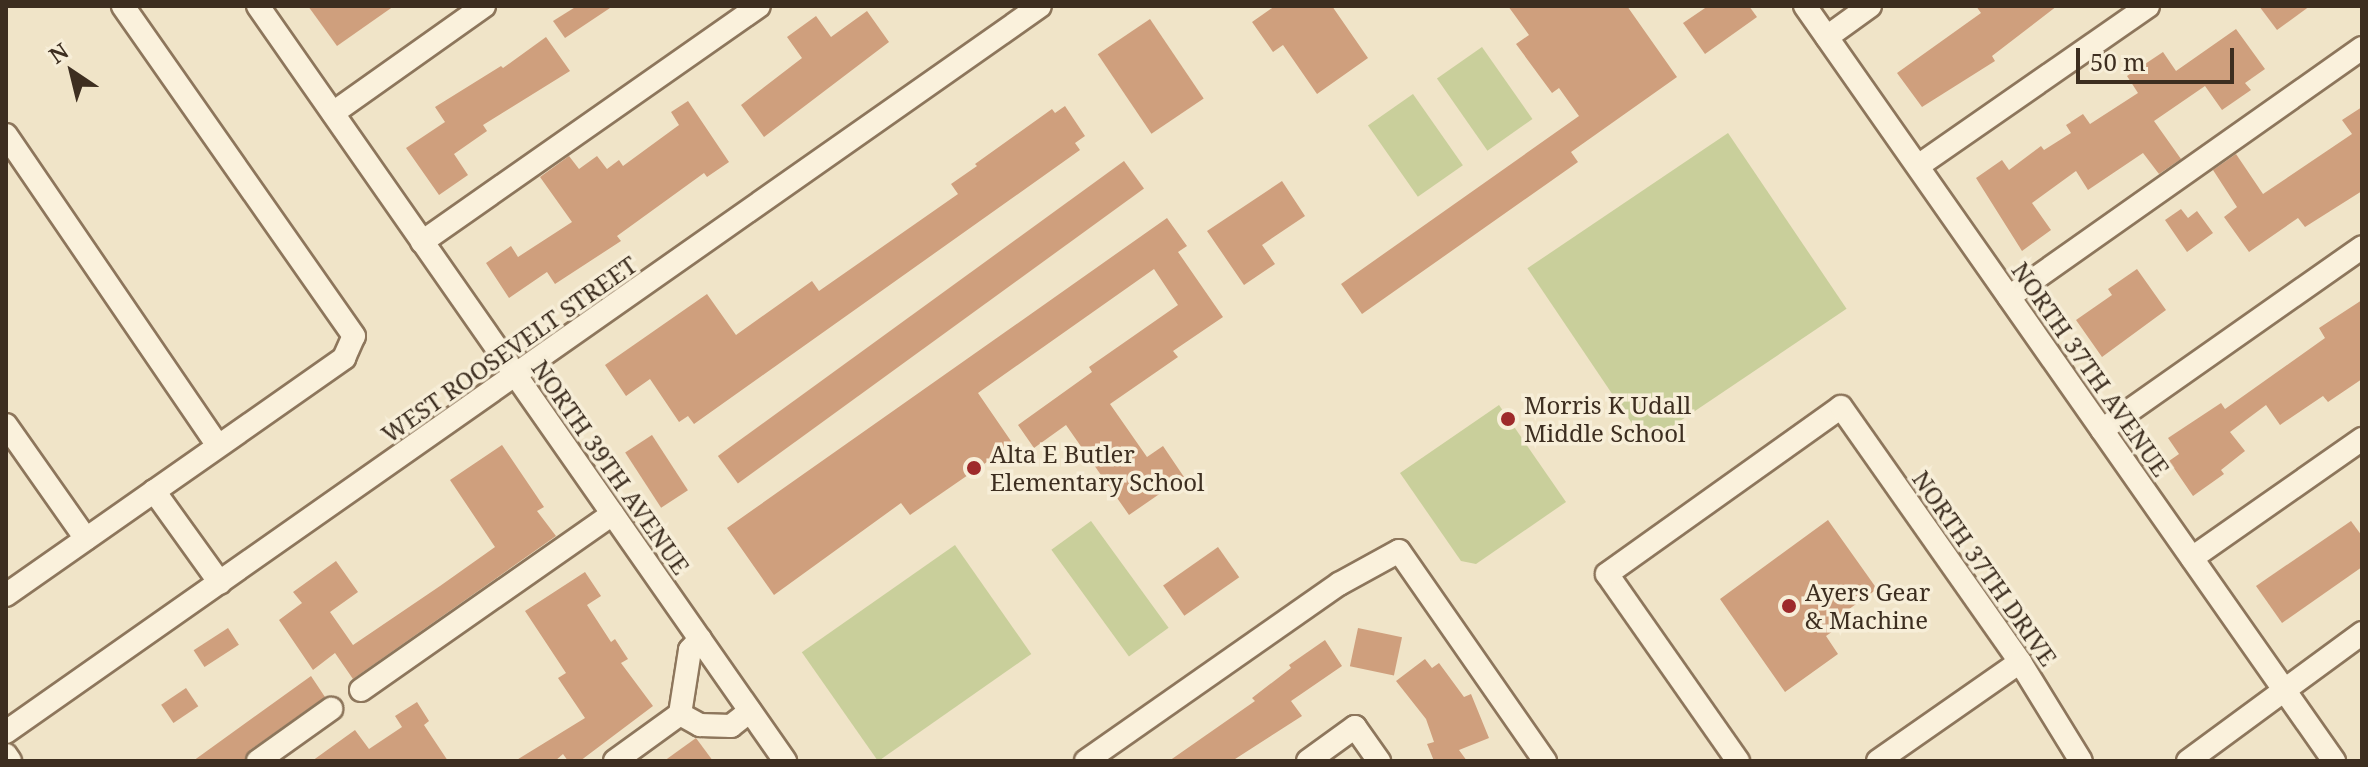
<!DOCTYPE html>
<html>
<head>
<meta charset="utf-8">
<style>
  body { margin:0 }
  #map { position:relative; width:2368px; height:767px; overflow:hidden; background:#f0e4c8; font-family:"Noto Serif",serif }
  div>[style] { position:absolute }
  .green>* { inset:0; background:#c9cf9b; transform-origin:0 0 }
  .building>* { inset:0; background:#cf9f7d; transform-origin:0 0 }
  .roads { filter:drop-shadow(2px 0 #8d765c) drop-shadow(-2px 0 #8d765c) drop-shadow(0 2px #8d765c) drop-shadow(0 -2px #8d765c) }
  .minor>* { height:22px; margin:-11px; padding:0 11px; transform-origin:11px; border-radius:11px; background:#faf1dc }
  .dots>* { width:22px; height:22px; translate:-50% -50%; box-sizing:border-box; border:4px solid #f7eed8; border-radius:50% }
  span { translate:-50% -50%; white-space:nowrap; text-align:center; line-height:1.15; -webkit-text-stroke:7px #f7eed8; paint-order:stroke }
  .street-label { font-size:24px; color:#3d2e20 }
  .poi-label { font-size:24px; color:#3d2e20 }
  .left { translate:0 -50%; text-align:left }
  .frame { position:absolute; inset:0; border:8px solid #3d2e20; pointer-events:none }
  .north { position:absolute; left:32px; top:32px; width:80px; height:80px; -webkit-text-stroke:6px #f7eed8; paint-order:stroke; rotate:325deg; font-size:22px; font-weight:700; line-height:32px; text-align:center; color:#3d2e20 }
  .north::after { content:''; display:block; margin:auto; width:28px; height:36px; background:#3d2e20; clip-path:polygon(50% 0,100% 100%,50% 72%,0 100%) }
  .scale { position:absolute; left:2076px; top:48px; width:158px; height:36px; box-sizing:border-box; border:4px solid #3d2e20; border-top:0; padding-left:10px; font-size:24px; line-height:28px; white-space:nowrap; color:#3d2e20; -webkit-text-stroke:6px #f7eed8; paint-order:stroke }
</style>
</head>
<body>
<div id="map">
  <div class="green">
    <div style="left:1482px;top:47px;width:88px;height:55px;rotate:55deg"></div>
    <div style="left:1413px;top:94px;width:87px;height:55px;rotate:55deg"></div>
    <div style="left:1728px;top:133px;width:212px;height:242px;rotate:56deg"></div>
    <div style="clip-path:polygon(1499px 405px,1566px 502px,1476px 564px,1461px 561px,1400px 473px)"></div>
    <div style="left:1091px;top:521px;width:132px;height:49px;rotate:54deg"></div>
    <div style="left:955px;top:545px;width:133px;height:187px;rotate:55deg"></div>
  </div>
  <div class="building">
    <div style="clip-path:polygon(308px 6px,394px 6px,337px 46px)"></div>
    <div style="clip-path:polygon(577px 6px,613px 6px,565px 38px,553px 21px)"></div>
    <div style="clip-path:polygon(1275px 6px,1332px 6px,1368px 58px,1317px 94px,1283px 45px,1273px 52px,1252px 22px)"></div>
    <div style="clip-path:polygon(1508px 6px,1627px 6px,1677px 77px,1571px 152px,1578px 162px,1362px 314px,1341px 284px,1579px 116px,1559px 88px,1552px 93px,1516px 44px,1529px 35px)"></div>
    <div style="clip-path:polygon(1708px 6px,1749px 6px,1757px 17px,1705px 54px,1683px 23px)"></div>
    <div style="clip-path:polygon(1976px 6px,2057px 6px,1992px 56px,1995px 61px,1922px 107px,1897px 73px,1981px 13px)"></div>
    <div style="clip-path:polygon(2259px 6px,2310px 6px,2277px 30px)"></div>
    <div style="clip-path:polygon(867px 11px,889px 42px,764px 137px,741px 105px,802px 58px,787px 37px,816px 16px,831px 37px)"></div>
    <div style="left:1150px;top:19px;width:96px;height:63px;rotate:56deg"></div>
    <div style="clip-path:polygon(2236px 29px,2265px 69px,2245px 83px,2251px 90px,2222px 110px,2205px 86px,2154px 121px,2181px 159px,2159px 174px,2143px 153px,2088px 190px,2076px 171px,2032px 203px,2051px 230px,2022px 251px,1976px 178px,2002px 160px,2009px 170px,2041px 146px,2044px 150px,2071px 133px,2066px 125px,2083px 114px,2090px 124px,2138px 93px,2127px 76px,2163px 52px,2176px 71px)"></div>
    <div style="clip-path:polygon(546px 37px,570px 71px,483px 125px,487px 131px,454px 154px,468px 175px,439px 195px,406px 148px,445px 122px,435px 107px,501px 66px,503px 68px)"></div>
    <div style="clip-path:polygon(688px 101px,729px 162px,707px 177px,704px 173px,617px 236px,621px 241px,555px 284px,547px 272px,509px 298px,486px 263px,511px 246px,518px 257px,572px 222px,540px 177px,569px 156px,579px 169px,597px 156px,607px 169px,619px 160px,623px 166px,679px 125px,671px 112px)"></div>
    <div style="clip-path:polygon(1065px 106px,1085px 136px,1075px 143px,1080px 150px,694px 424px,688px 416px,679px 422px,650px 379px,626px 396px,605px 365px,707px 294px,736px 335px,812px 281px,819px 291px,958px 194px,951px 184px,977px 166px,975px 164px,1052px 109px,1055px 113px)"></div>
    <div style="clip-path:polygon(2362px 107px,2362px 191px,2305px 227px,2298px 218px,2249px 252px,2224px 217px,2237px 207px,2213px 170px,2236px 154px,2263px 194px,2352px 134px,2342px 120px)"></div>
    <div style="left:1124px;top:161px;width:34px;height:502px;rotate:54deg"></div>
    <div style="clip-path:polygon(1282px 181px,1305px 216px,1262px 245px,1275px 264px,1244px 285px,1207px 231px)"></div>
    <div style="clip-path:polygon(2181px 209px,2188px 218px,2197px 211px,2213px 233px,2187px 252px,2165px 220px)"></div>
    <div style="clip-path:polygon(1167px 218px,1187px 246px,1178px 252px,1223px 317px,1173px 351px,1178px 357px,1110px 404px,1147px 457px,1163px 446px,1184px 477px,1129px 515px,1066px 425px,1034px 448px,1018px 425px,1092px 372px,1089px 367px,1178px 305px,1154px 269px,978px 393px,1013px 444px,910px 515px,901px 503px,774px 595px,727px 528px)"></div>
    <div style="clip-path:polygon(2137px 269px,2166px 310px,2102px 357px,2076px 320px,2112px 295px,2108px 289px)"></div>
    <div style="clip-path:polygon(2362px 300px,2362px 379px,2328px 402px,2323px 396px,2280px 425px,2266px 405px,2230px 432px,2245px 451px,2221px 470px,2224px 474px,2193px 496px,2169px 461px,2179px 454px,2168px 438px,2221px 403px,2225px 409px,2325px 338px,2319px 328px)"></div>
    <div style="left:652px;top:435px;width:66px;height:32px;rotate:57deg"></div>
    <div style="clip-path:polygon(502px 445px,544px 507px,537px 511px,556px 536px,353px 679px,335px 653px,313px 670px,279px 620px,302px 603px,293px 592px,336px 561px,358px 592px,330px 612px,353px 645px,440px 586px,495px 547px,450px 480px)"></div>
    <div style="clip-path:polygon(1828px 520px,1877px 589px,1845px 612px,1850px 619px,1826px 636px,1838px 654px,1785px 692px,1720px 599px)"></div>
    <div style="clip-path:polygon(2351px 521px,2362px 536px,2362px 567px,2282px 623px,2256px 586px)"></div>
    <div style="left:1218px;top:547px;width:37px;height:67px;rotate:55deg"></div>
    <div style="clip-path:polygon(585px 572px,601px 596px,587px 605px,611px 642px,615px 639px,628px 659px,621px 663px,653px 706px,580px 761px,568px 761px,563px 754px,555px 761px,515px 761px,585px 718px,558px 678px,566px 673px,525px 611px)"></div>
    <div style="left:228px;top:628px;width:20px;height:41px;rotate:57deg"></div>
    <div style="left:1358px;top:628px;width:45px;height:39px;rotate:12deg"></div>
    <div style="clip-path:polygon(1325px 640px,1342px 666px,1291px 701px,1302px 716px,1232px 761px,1169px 761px,1255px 701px,1252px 698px,1291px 668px,1289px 665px)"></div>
    <div style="clip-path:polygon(1425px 659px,1432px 668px,1439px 663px,1464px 697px,1471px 694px,1489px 738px,1459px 750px,1467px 761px,1434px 761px,1427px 744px,1434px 742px,1426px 719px,1396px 681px)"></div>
    <div style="clip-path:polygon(311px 676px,325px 697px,250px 750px,245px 759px,193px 761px)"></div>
    <div style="left:186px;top:688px;width:22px;height:30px;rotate:56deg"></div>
    <div style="clip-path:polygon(417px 702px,429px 721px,424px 725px,448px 761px,312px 761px,355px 730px,369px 749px,402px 727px,395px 716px)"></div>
    <div style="clip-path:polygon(696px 738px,713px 761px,664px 761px)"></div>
  </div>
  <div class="roads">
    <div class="minor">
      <div style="left:258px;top:6px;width:921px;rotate:55.08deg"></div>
      <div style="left:1805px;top:6px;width:922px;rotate:54.98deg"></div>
      <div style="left:1827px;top:37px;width:53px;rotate:-35.8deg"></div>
      <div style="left:333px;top:113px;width:185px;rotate:-35.3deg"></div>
      <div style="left:6px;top:135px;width:376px;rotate:55.7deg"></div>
      <div style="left:1918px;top:166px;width:280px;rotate:-34.8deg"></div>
      <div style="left:422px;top:242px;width:411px;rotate:-35deg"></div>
      <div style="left:2009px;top:297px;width:432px;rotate:-35.2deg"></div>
      <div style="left:6px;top:425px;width:139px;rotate:54.9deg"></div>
      <div style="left:2102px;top:430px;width:318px;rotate:-35.1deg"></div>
      <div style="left:154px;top:491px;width:113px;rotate:54.3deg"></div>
      <div style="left:2192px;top:558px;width:208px;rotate:-35deg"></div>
      <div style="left:6px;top:595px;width:413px;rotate:-35deg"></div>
      <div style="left:344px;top:358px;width:24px;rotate:-66deg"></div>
      <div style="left:354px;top:336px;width:403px;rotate:-125deg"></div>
      <div style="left:361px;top:690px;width:307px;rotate:-35deg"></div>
      <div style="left:680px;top:714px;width:23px;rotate:29deg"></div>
      <div style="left:700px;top:725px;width:31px;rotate:2deg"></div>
      <div style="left:731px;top:726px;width:24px;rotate:-38deg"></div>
      <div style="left:6px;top:732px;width:1263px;rotate:-35.07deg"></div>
      <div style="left:6px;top:755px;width:7px;rotate:56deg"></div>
      <div style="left:258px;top:761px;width:90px;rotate:-35.5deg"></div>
      <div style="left:615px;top:761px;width:80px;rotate:-35.9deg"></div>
      <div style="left:680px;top:714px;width:65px;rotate:-81.1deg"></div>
      <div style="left:690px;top:650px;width:15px;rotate:-48deg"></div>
      <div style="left:1086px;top:761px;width:309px;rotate:-35deg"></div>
      <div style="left:1339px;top:584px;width:68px;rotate:-28.8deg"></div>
      <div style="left:1399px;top:551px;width:256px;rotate:55.2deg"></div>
      <div style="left:1308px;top:761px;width:58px;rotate:-35.9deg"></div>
      <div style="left:1355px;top:727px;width:42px;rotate:54.8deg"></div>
      <div style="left:1738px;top:761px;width:228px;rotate:-125deg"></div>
      <div style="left:1607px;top:574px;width:287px;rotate:-35.5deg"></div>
      <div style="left:1841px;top:407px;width:312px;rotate:54.9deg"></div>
      <div style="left:2020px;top:662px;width:116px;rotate:58.4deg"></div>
      <div style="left:1878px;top:761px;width:173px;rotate:-34.9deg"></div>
      <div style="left:2188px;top:761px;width:216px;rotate:-36.3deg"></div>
    </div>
  </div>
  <div class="dots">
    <div style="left:1508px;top:419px;background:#9e2a2b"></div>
    <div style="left:974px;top:468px;background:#9e2a2b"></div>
    <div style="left:1789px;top:606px;background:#9e2a2b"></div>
  </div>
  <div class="street-label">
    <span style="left:509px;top:349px;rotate:-35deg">WEST ROOSEVELT STREET</span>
    <span style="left:2091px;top:369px;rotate:55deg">NORTH 37TH AVENUE</span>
    <span style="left:611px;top:467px;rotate:55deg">NORTH 39TH AVENUE</span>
    <span style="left:1985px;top:568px;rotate:55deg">NORTH 37TH DRIVE</span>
  </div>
  <div class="poi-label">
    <span class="left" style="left:1524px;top:419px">Morris K Udall<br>Middle School</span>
    <span class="left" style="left:990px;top:468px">Alta E Butler<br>Elementary School</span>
    <span class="left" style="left:1805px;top:606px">Ayers Gear<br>&amp; Machine</span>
  </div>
  <div class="frame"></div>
  <div class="north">N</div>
  <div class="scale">50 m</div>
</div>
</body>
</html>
